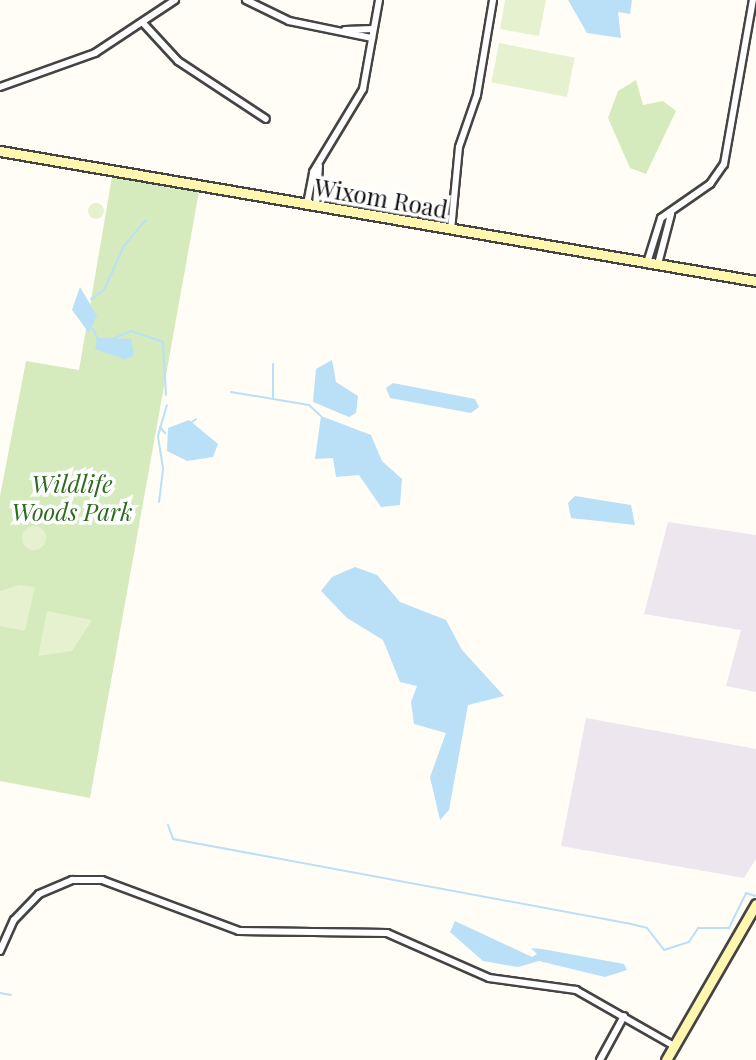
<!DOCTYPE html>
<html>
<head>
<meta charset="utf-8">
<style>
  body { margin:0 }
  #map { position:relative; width:756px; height:1060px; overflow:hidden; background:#fffdf5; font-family:"Playfair Display",serif }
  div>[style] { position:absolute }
  .industrial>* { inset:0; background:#eee6ef }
  .green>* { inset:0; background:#d5ebbd }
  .pitch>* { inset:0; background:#e6f2cf; transform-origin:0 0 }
  .round { border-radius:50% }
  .water>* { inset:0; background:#b9e0f7 }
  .stream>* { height:2px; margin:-1px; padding:0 1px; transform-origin:1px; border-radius:1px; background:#b9e0f7 }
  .roads { filter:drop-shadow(2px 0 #444) drop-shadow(-2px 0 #444) drop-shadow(0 2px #444) drop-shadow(0 -2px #444) }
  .street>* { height:6px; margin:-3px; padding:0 3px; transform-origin:3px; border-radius:3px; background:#fff }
  .secondary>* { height:9px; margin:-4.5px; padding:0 4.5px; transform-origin:4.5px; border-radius:4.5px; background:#fff6b0 }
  span { translate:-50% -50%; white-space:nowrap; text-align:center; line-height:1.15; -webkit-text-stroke:7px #fff; paint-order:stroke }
  .street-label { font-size:24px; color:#111 }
  .park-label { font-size:24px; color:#2f6b1f; font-style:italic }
</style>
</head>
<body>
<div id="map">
  <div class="industrial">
    <div style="clip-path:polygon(668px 522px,756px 535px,756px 692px,726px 686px,741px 630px,644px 614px)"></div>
    <div style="clip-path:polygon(586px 718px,756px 749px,756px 859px,744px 878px,561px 846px)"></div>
  </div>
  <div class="green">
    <div style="clip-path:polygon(636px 80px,643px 105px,663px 101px,676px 111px,646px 174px,630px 168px,608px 118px,618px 91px)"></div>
    <div style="clip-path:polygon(113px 171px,200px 186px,90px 798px,0 781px,0 496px,26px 361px,79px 370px)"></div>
  </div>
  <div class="pitch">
    <div style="clip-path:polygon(505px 0,546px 0,539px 36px,500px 29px)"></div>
    <div style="left:499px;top:43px;width:77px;height:40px;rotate:11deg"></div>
    <div class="round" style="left:88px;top:203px;width:16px;height:16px"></div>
    <div class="round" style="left:22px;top:526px;width:24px;height:24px"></div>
    <div style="clip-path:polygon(19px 585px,35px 587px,25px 631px,0 626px,0 591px)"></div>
    <div style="clip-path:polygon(47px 611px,92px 620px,72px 651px,38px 656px)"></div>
  </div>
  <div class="water">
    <div style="clip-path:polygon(568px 0,632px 0,630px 14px,618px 12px,621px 38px,587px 33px)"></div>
    <div style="clip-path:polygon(80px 287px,97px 316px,89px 333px,72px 310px)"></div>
    <div style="clip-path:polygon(131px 339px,134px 356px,124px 359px,95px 349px,97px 338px)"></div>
    <div style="clip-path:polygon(332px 360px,336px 382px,358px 396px,356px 413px,349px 417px,313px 402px,316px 369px)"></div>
    <div style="clip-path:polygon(393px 383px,475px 399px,479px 407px,471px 413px,390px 398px,386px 388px)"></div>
    <div style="clip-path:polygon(321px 416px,371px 435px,382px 461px,402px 479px,400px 505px,381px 507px,359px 475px,336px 477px,333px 458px,315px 459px)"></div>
    <div style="clip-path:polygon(189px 420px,218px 444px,213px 457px,187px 461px,167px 451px,168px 428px)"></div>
    <div style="clip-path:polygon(575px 496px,631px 505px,635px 525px,571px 518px,568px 503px)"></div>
    <div style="clip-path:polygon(355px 567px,377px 575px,400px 602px,446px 620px,462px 650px,504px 696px,468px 705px,449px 810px,440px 820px,430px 777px,446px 733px,414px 724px,411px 702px,417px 686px,400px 682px,383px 640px,347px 618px,321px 591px,332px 577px)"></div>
    <div style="clip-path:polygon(455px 921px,532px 957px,537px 954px,531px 948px,542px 949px,624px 964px,627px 970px,605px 977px,539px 961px,518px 967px,483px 961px,450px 932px)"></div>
  </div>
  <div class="stream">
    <div style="left:91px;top:299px;width:16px;rotate:-35deg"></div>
    <div style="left:104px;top:290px;width:48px;rotate:-65.6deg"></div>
    <div style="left:124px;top:246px;width:34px;rotate:-50deg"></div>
    <div style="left:93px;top:329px;width:10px;rotate:66deg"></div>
    <div style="left:110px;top:340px;width:23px;rotate:-23deg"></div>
    <div style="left:131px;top:331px;width:34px;rotate:19deg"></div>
    <div style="left:163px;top:342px;width:53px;rotate:86.8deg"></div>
    <div style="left:231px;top:392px;width:79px;rotate:9.5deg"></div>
    <div style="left:309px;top:405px;width:16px;rotate:43deg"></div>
    <div style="left:273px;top:397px;width:33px;rotate:-90deg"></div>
    <div style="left:192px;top:422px;width:5px;rotate:-37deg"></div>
    <div style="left:160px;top:427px;width:8px;rotate:50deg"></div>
    <div style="left:159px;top:502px;width:34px;rotate:-83deg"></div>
    <div style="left:163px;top:468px;width:32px;rotate:-99deg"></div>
    <div style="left:158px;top:436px;width:32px;rotate:-74deg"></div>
    <div style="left:168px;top:825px;width:15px;rotate:70deg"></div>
    <div style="left:173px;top:839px;width:462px;rotate:10.5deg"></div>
    <div style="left:627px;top:923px;width:21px;rotate:14deg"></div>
    <div style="left:647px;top:928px;width:28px;rotate:52deg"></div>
    <div style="left:664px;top:950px;width:26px;rotate:-18deg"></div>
    <div style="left:689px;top:942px;width:17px;rotate:-57deg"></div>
    <div style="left:698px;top:928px;width:31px"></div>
    <div style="left:729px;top:928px;width:39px;rotate:-64deg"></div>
    <div style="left:746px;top:893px;width:10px;rotate:17deg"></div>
    <div style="left:0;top:993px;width:11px;rotate:10deg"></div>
  </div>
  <div class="roads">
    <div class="street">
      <div style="left:246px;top:0;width:48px;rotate:26deg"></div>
      <div style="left:289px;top:21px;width:85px;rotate:11.6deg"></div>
      <div style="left:144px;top:24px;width:50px;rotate:47.4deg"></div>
      <div style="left:178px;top:61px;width:105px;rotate:33.4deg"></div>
      <div style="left:345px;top:30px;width:28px;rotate:-2deg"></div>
      <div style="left:0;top:87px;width:101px;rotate:-19.7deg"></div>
      <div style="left:95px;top:53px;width:96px;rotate:-33.5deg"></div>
      <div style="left:307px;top:204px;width:33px;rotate:-79deg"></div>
      <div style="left:313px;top:172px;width:97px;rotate:-58.9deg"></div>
      <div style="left:363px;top:89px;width:90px;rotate:-79.8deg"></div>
      <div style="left:316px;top:206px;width:40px;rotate:-85.7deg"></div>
      <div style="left:451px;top:230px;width:83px;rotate:-84.5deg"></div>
      <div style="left:459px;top:147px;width:55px;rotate:-70.9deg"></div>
      <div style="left:477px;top:95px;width:96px;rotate:-80.4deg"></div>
      <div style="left:647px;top:263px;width:47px;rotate:-72.7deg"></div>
      <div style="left:661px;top:218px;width:60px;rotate:-34.8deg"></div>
      <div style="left:710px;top:184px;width:24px;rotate:-55deg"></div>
      <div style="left:724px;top:164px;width:167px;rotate:-80deg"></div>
      <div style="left:658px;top:264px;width:52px;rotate:-75.4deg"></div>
      <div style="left:0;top:951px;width:34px;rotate:-66deg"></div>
      <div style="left:14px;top:920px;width:36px;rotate:-46deg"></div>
      <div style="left:39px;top:894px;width:36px;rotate:-23deg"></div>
      <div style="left:72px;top:880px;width:30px"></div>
      <div style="left:102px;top:880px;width:146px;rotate:20.4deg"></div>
      <div style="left:239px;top:931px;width:148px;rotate:0.8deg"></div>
      <div style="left:387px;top:933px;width:111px;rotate:23.8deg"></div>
      <div style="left:489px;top:978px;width:88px;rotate:7.9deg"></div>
      <div style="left:576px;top:990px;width:113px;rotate:29.7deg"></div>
      <div style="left:600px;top:1060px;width:50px;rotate:-61.4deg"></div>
    </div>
    <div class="secondary">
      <div style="left:0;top:151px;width:767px;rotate:9.76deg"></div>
      <div style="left:666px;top:1060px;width:180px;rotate:-60deg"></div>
    </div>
  </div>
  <div class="street-label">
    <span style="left:381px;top:198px;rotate:10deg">Wixom Road</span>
  </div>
  <div class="park-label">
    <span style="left:72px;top:498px">Wildlife<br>Woods Park</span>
  </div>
</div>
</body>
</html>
